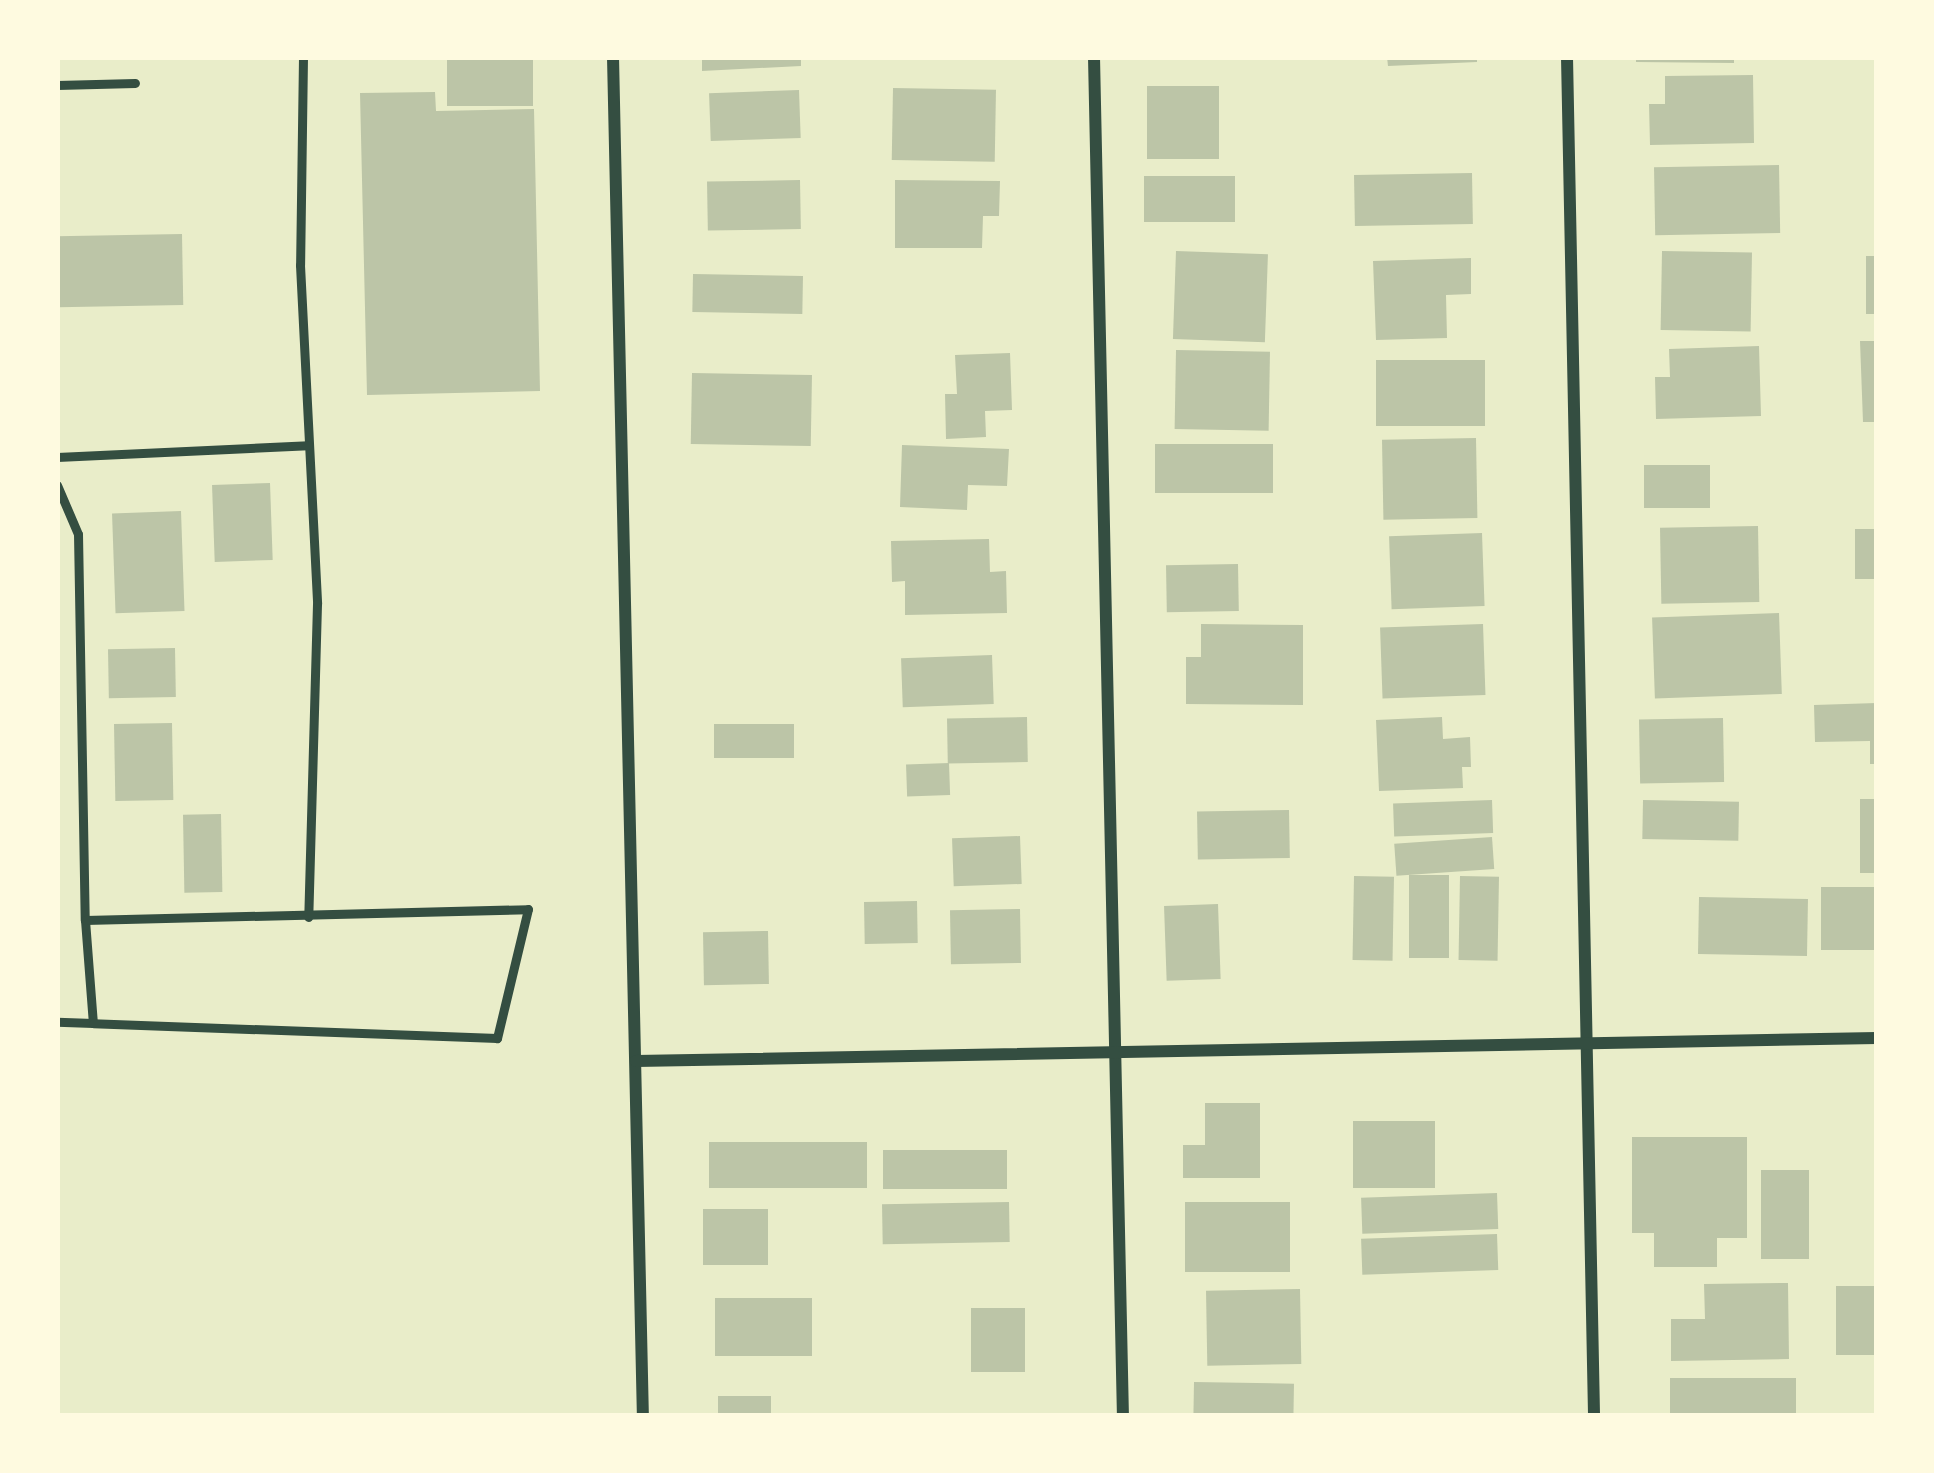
<!DOCTYPE html>
<html>
<head>
<meta charset="utf-8">
<style>
  body { margin:0 }
  #map { position:relative; width:1934px; height:1473px; overflow:hidden; background:#e9edc9; font-family:"Varela Round",sans-serif }
  div>[style] { position:absolute }
  .building>* { inset:0; background:#bcc5a7; transform-origin:0 0 }
  .service>* { height:9px; margin:-4.5px; padding:0 4.5px; transform-origin:4.5px; border-radius:4.5px; background:#344e41 }
  .minor>* { height:12px; margin:-6px; padding:0 6px; transform-origin:6px; border-radius:6px; background:#344e41 }
  span { translate:-50% -50%; white-space:nowrap; text-align:center; line-height:1.15; -webkit-text-stroke:9px #fefae0; paint-order:stroke }
  .frame { position:absolute; inset:0; border:60px solid #fefae0; pointer-events:none }
</style>
</head>
<body>
<div id="map">
  <div class="building">
    <div style="left:447px;top:57px;width:86px;height:49px"></div>
    <div style="clip-path:polygon(702px 57px,801px 57px,801px 66px,702px 71px)"></div>
    <div style="clip-path:polygon(1387px 57px,1477px 57px,1477px 62px,1388px 66px)"></div>
    <div style="clip-path:polygon(1636px 57px,1734px 57px,1734px 63px,1636px 62px)"></div>
    <div style="clip-path:polygon(1753px 75px,1754px 143px,1650px 145px,1649px 104px,1665px 104px,1665px 76px)"></div>
    <div style="left:1147px;top:86px;width:72px;height:73px"></div>
    <div style="left:893px;top:88px;width:103px;height:72px;rotate:1deg"></div>
    <div style="left:799px;top:90px;width:48px;height:90px;rotate:88deg"></div>
    <div style="clip-path:polygon(435px 92px,436px 111px,534px 109px,540px 391px,367px 395px,360px 93px)"></div>
    <div style="left:1779px;top:165px;width:68px;height:125px;rotate:89deg"></div>
    <div style="left:1472px;top:173px;width:51px;height:118px;rotate:89deg"></div>
    <div style="left:1144px;top:176px;width:91px;height:46px"></div>
    <div style="left:800px;top:180px;width:49px;height:93px;rotate:89deg"></div>
    <div style="clip-path:polygon(895px 180px,1000px 181px,999px 216px,983px 216px,982px 248px,895px 248px)"></div>
    <div style="left:182px;top:234px;width:71px;height:125px;rotate:89deg"></div>
    <div style="left:1176px;top:251px;width:92px;height:88px;rotate:2deg"></div>
    <div style="left:1662px;top:251px;width:90px;height:79px;rotate:1deg"></div>
    <div style="left:1877px;top:256px;width:58px;height:11px;rotate:90deg"></div>
    <div style="clip-path:polygon(1471px 258px,1471px 294px,1446px 295px,1447px 338px,1376px 340px,1373px 261px)"></div>
    <div style="left:693px;top:274px;width:110px;height:38px;rotate:1deg"></div>
    <div style="clip-path:polygon(1860px 341px,1877px 341px,1877px 422px,1863px 422px)"></div>
    <div style="clip-path:polygon(1759px 346px,1761px 416px,1656px 419px,1655px 377px,1670px 377px,1669px 349px)"></div>
    <div style="left:1176px;top:350px;width:94px;height:79px;rotate:1deg"></div>
    <div style="clip-path:polygon(1010px 353px,1012px 410px,985px 411px,986px 437px,946px 439px,945px 394px,957px 394px,955px 355px)"></div>
    <div style="left:1485px;top:360px;width:66px;height:109px;rotate:90deg"></div>
    <div style="left:692px;top:373px;width:120px;height:71px;rotate:1deg"></div>
    <div style="left:1476px;top:438px;width:80px;height:94px;rotate:89deg"></div>
    <div style="left:1155px;top:444px;width:118px;height:49px"></div>
    <div style="clip-path:polygon(902px 445px,1009px 449px,1007px 486px,968px 485px,967px 510px,900px 507px)"></div>
    <div style="left:1710px;top:465px;width:43px;height:66px;rotate:90deg"></div>
    <div style="left:270px;top:483px;width:77px;height:58px;rotate:88deg"></div>
    <div style="left:181px;top:511px;width:100px;height:69px;rotate:88deg"></div>
    <div style="left:1758px;top:526px;width:76px;height:98px;rotate:89deg"></div>
    <div style="left:1855px;top:529px;width:22px;height:50px"></div>
    <div style="left:1482px;top:533px;width:73px;height:93px;rotate:88deg"></div>
    <div style="clip-path:polygon(989px 539px,990px 572px,1006px 571px,1007px 613px,905px 615px,905px 581px,892px 582px,891px 541px)"></div>
    <div style="left:1238px;top:564px;width:47px;height:72px;rotate:89deg"></div>
    <div style="left:1779px;top:613px;width:81px;height:127px;rotate:88deg"></div>
    <div style="clip-path:polygon(1201px 624px,1303px 625px,1303px 705px,1186px 704px,1186px 657px,1201px 657px)"></div>
    <div style="left:1483px;top:624px;width:71px;height:103px;rotate:88deg"></div>
    <div style="left:175px;top:648px;width:49px;height:67px;rotate:89deg"></div>
    <div style="left:992px;top:655px;width:49px;height:91px;rotate:88deg"></div>
    <div style="clip-path:polygon(1877px 703px,1877px 764px,1870px 764px,1870px 741px,1815px 742px,1814px 705px)"></div>
    <div style="left:1027px;top:717px;width:45px;height:80px;rotate:89deg"></div>
    <div style="clip-path:polygon(1442px 717px,1443px 739px,1470px 737px,1471px 767px,1462px 767px,1463px 788px,1379px 791px,1376px 720px)"></div>
    <div style="left:1723px;top:718px;width:64px;height:84px;rotate:89deg"></div>
    <div style="left:172px;top:723px;width:77px;height:58px;rotate:89deg"></div>
    <div style="left:794px;top:724px;width:34px;height:80px;rotate:90deg"></div>
    <div style="left:949px;top:763px;width:32px;height:43px;rotate:88deg"></div>
    <div style="left:1860px;top:799px;width:17px;height:74px"></div>
    <div style="left:1492px;top:800px;width:33px;height:99px;rotate:88deg"></div>
    <div style="left:1643px;top:800px;width:96px;height:39px;rotate:1deg"></div>
    <div style="left:1289px;top:810px;width:48px;height:92px;rotate:89deg"></div>
    <div style="left:221px;top:814px;width:78px;height:38px;rotate:89deg"></div>
    <div style="left:1020px;top:836px;width:48px;height:68px;rotate:88deg"></div>
    <div style="left:1492px;top:837px;width:32px;height:98px;rotate:86deg"></div>
    <div style="left:1409px;top:875px;width:40px;height:83px"></div>
    <div style="left:1354px;top:876px;width:40px;height:84px;rotate:1deg"></div>
    <div style="left:1460px;top:876px;width:39px;height:84px;rotate:1deg"></div>
    <div style="left:1877px;top:887px;width:63px;height:56px;rotate:90deg"></div>
    <div style="left:1699px;top:897px;width:109px;height:57px;rotate:1deg"></div>
    <div style="left:917px;top:901px;width:42px;height:53px;rotate:89deg"></div>
    <div style="left:1218px;top:904px;width:75px;height:54px;rotate:88deg"></div>
    <div style="left:1020px;top:909px;width:54px;height:70px;rotate:89deg"></div>
    <div style="left:768px;top:931px;width:53px;height:65px;rotate:89deg"></div>
    <div style="clip-path:polygon(1205px 1103px,1260px 1103px,1260px 1178px,1183px 1178px,1183px 1145px,1205px 1145px)"></div>
    <div style="left:1353px;top:1121px;width:82px;height:67px"></div>
    <div style="clip-path:polygon(1632px 1137px,1747px 1137px,1747px 1238px,1717px 1238px,1717px 1267px,1654px 1267px,1654px 1233px,1632px 1233px)"></div>
    <div style="left:709px;top:1142px;width:158px;height:46px"></div>
    <div style="left:883px;top:1150px;width:124px;height:39px"></div>
    <div style="left:1761px;top:1170px;width:48px;height:89px"></div>
    <div style="left:1497px;top:1193px;width:36px;height:136px;rotate:88deg"></div>
    <div style="left:1009px;top:1202px;width:40px;height:127px;rotate:89deg"></div>
    <div style="left:1185px;top:1202px;width:105px;height:70px"></div>
    <div style="left:703px;top:1209px;width:65px;height:56px"></div>
    <div style="left:1497px;top:1234px;width:36px;height:136px;rotate:88deg"></div>
    <div style="clip-path:polygon(1788px 1283px,1789px 1359px,1671px 1361px,1671px 1319px,1705px 1319px,1704px 1284px)"></div>
    <div style="left:1836px;top:1286px;width:41px;height:69px"></div>
    <div style="left:1300px;top:1289px;width:75px;height:94px;rotate:89deg"></div>
    <div style="left:715px;top:1298px;width:97px;height:58px"></div>
    <div style="left:971px;top:1308px;width:54px;height:64px"></div>
    <div style="left:1796px;top:1378px;width:38px;height:126px;rotate:90deg"></div>
    <div style="left:1194px;top:1382px;width:100px;height:34px;rotate:1deg"></div>
    <div style="left:718px;top:1396px;width:53px;height:20px"></div>
  </div>
  <div class="service">
    <div style="left:303px;top:57px;width:208px;rotate:90.8deg"></div>
    <div style="left:300px;top:265px;width:339px;rotate:87.1deg"></div>
    <div style="left:317px;top:604px;width:313px;rotate:91.6deg"></div>
    <div style="left:57px;top:85px;width:78px;rotate:-1.5deg"></div>
    <div style="left:57px;top:457px;width:251px;rotate:-2.7deg"></div>
    <div style="left:57px;top:485px;width:53px;rotate:66.8deg"></div>
    <div style="left:78px;top:534px;width:386px;rotate:89deg"></div>
    <div style="left:85px;top:920px;width:103px;rotate:85.6deg"></div>
    <div style="left:93px;top:1023px;width:36px;rotate:-178deg"></div>
    <div style="left:85px;top:920px;width:443px;rotate:-1.4deg"></div>
    <div style="left:528px;top:909px;width:133px;rotate:103.5deg"></div>
    <div style="left:497px;top:1038px;width:404px;rotate:-177.9deg"></div>
  </div>
  <div class="minor">
    <div style="left:613px;top:57px;width:1359px;rotate:88.74deg"></div>
    <div style="left:1094px;top:57px;width:1359px;rotate:88.78deg"></div>
    <div style="left:1567px;top:57px;width:1359px;rotate:88.86deg"></div>
    <div style="left:636px;top:1061px;width:1241px;rotate:-1.06deg"></div>
  </div>
  <div class="frame"></div>
</div>
</body>
</html>
